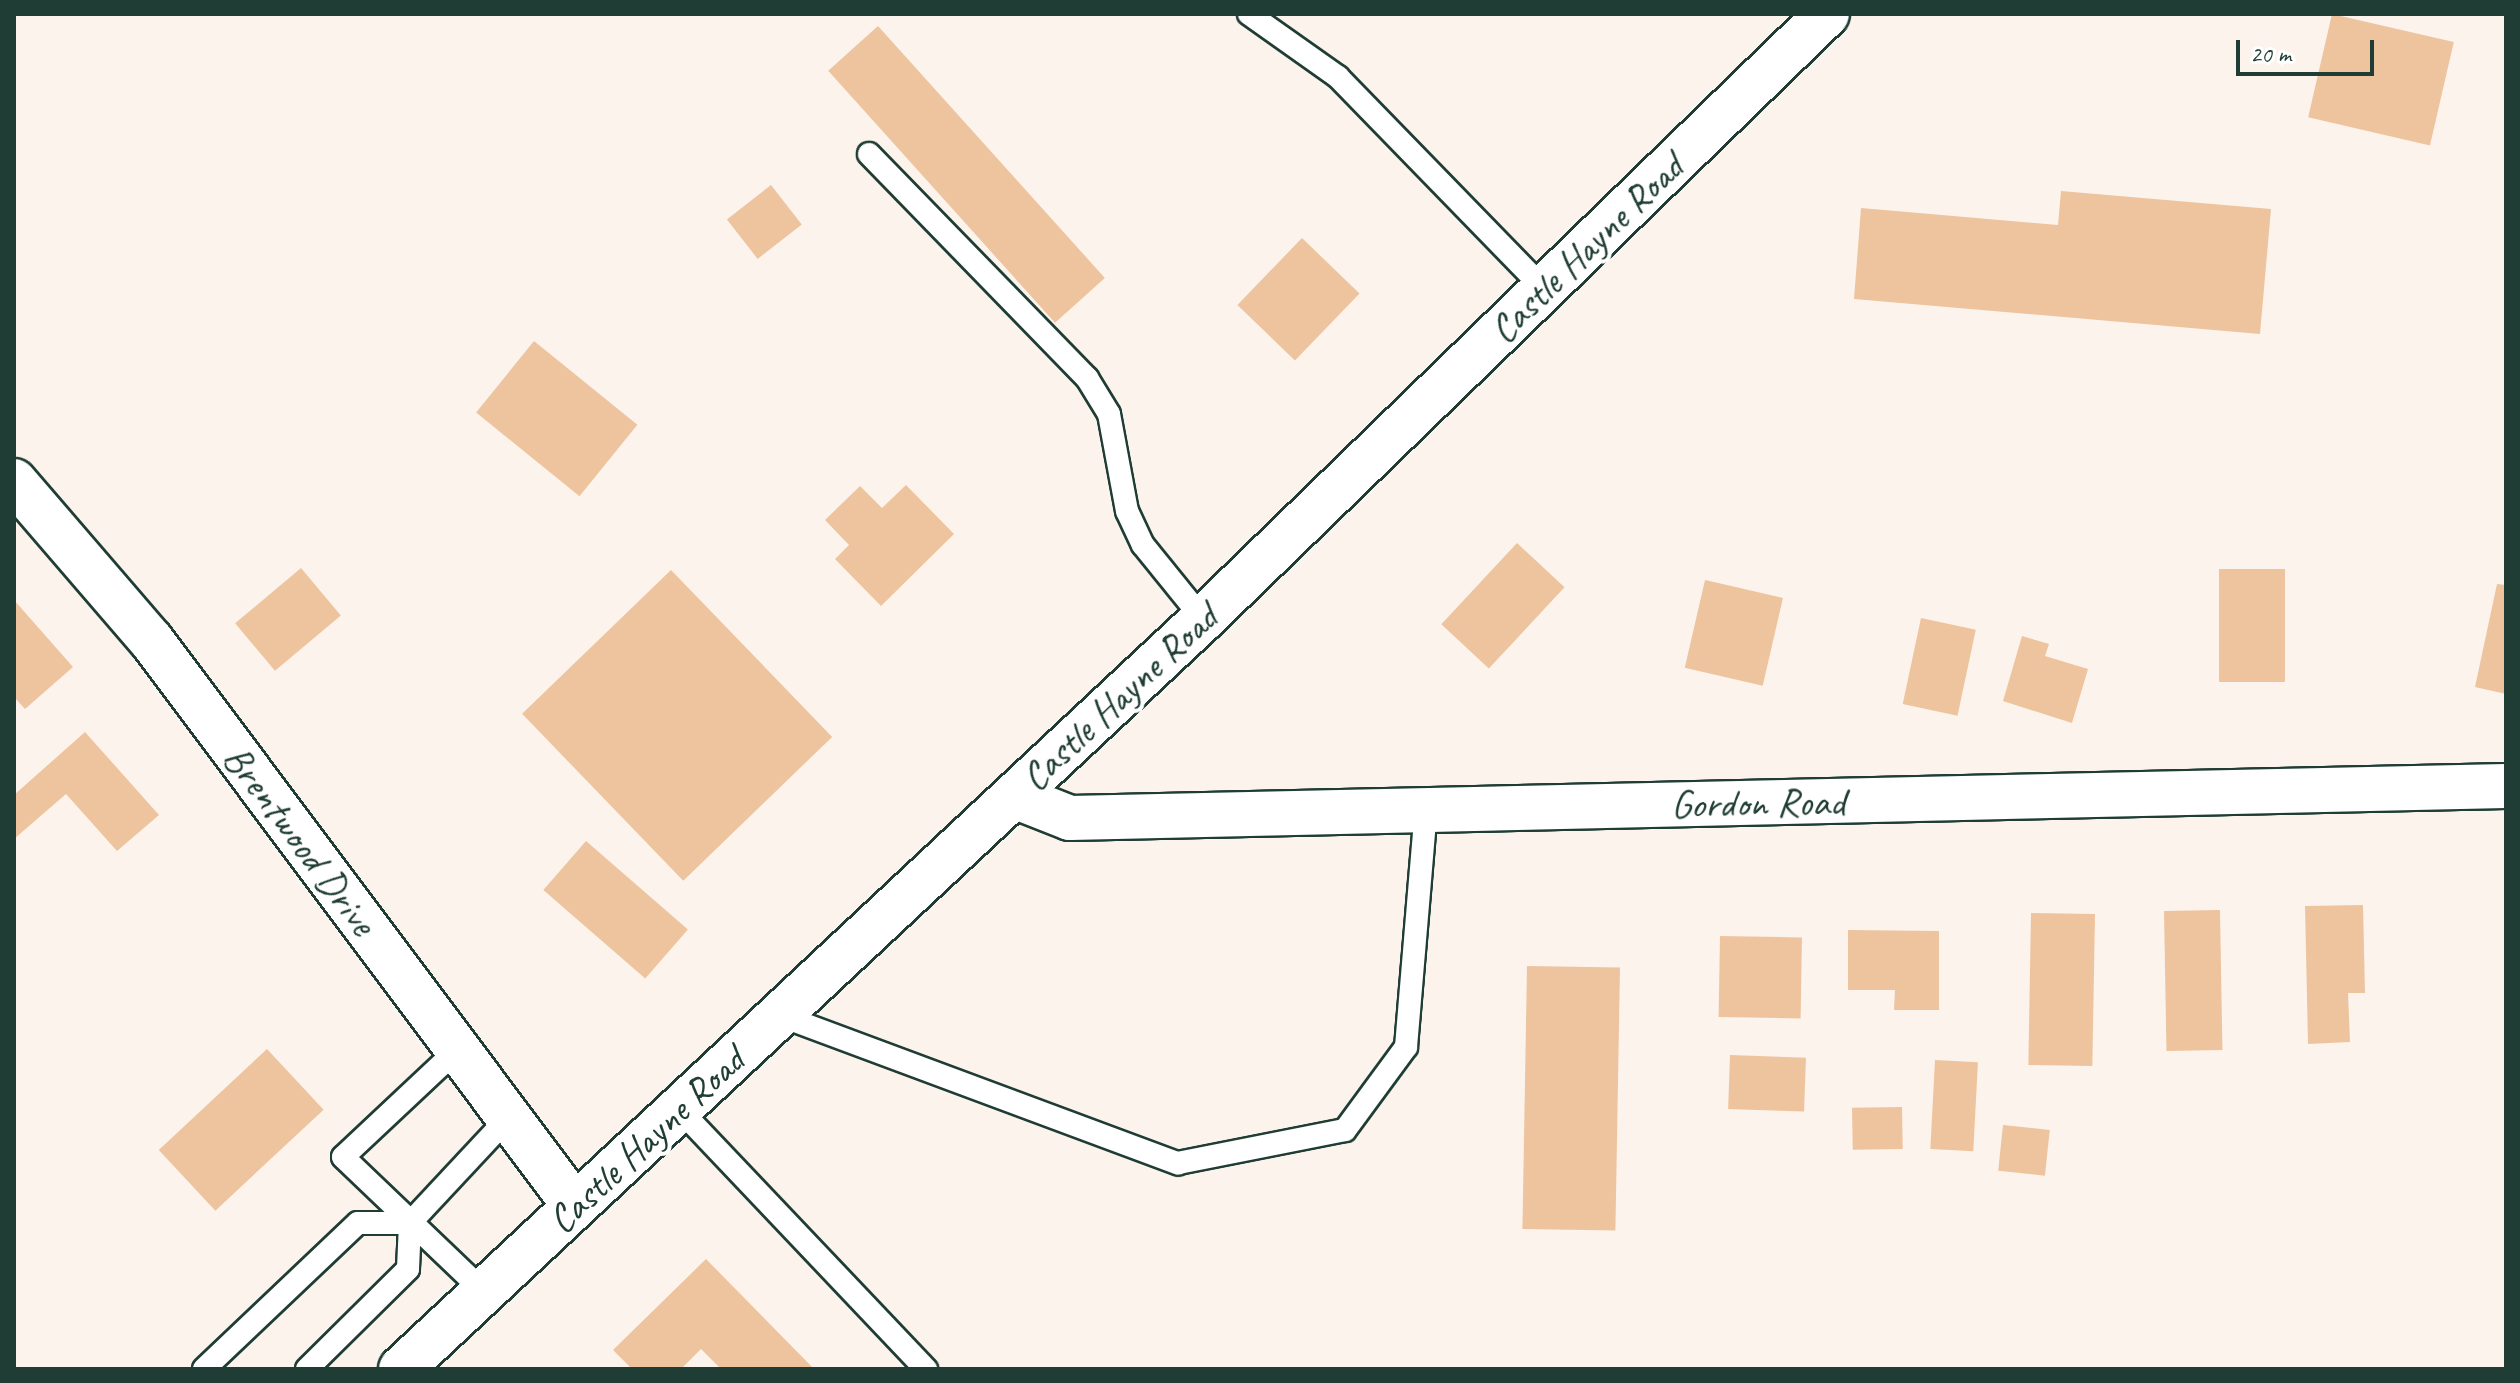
<!DOCTYPE html>
<html>
<head>
<meta charset="utf-8">
<style>
  body { margin:0 }
  #map { position:relative; width:2520px; height:1383px; overflow:hidden; background:#fcf3ec; font-family:Caveat,sans-serif }
  div>[style] { position:absolute }
  .building>* { inset:0; background:#eec49e; transform-origin:0 0 }
  .roads { filter:drop-shadow(2px 0 #1f3d34) drop-shadow(-2px 0 #1f3d34) drop-shadow(0 2px #1f3d34) drop-shadow(0 -2px #1f3d34) }
  .lane>* { height:22px; margin:-11px; padding:0 11px; transform-origin:11px; border-radius:11px; background:#fff }
  .street>* { height:44px; margin:-22px; padding:0 22px; transform-origin:22px; border-radius:22px; background:#fff }
  .secondary>* { height:44px; margin:-22px; padding:0 22px; transform-origin:22px; border-radius:22px; background:#fff }
  span { translate:-50% -50%; white-space:nowrap; text-align:center; line-height:1.15; -webkit-text-stroke:8px #fff; paint-order:stroke }
  .street-label { font-size:40px; color:#1f3d34 }
  .frame { position:absolute; inset:0; border:16px solid #1f3d34; pointer-events:none }
  .scale { position:absolute; left:2236px; top:40px; width:138px; height:36px; box-sizing:border-box; border:4px solid #1f3d34; border-top:0; padding-left:10px; font-size:24px; line-height:28px; white-space:nowrap; color:#1f3d34; -webkit-text-stroke:6px #fff; paint-order:stroke }
</style>
</head>
<body>
<div id="map">
  <div class="building">
    <div style="left:2332px;top:14px;width:125px;height:106px;rotate:13deg"></div>
    <div style="left:878px;top:26px;width:339px;height:67px;rotate:48deg"></div>
    <div style="left:771px;top:185px;width:50px;height:56px;rotate:52deg"></div>
    <div style="clip-path:polygon(2061px 191px,2271px 209px,2260px 334px,1854px 299px,1861px 208px,2058px 225px)"></div>
    <div style="left:1302px;top:238px;width:80px;height:93px;rotate:44deg"></div>
    <div style="left:534px;top:341px;width:133px;height:92px;rotate:39deg"></div>
    <div style="clip-path:polygon(906px 485px,954px 534px,881px 606px,835px 559px,849px 545px,825px 520px,860px 486px,882px 508px)"></div>
    <div style="left:1517px;top:543px;width:65px;height:111px;rotate:43deg"></div>
    <div style="left:301px;top:568px;width:62px;height:86px;rotate:50deg"></div>
    <div style="left:2219px;top:569px;width:66px;height:113px"></div>
    <div style="left:671px;top:570px;width:232px;height:207px;rotate:46deg"></div>
    <div style="left:1705px;top:580px;width:80px;height:90px;rotate:13deg"></div>
    <div style="clip-path:polygon(2497px 584px,2506px 585px,2506px 694px,2475px 687px)"></div>
    <div style="clip-path:polygon(14px 600px,73px 667px,25px 709px,14px 697px)"></div>
    <div style="left:1921px;top:618px;width:56px;height:88px;rotate:12deg"></div>
    <div style="clip-path:polygon(2022px 636px,2049px 644px,2045px 656px,2088px 669px,2072px 723px,2003px 701px)"></div>
    <div style="clip-path:polygon(85px 732px,159px 815px,117px 851px,66px 794px,14px 839px,14px 795px)"></div>
    <div style="left:586px;top:841px;width:135px;height:65px;rotate:41deg"></div>
    <div style="clip-path:polygon(2363px 905px,2365px 993px,2348px 993px,2350px 1042px,2308px 1044px,2305px 906px)"></div>
    <div style="left:2220px;top:910px;width:140px;height:56px;rotate:89deg"></div>
    <div style="left:2031px;top:913px;width:64px;height:152px;rotate:1deg"></div>
    <div style="clip-path:polygon(1848px 930px,1939px 931px,1939px 1010px,1894px 1010px,1895px 990px,1848px 990px)"></div>
    <div style="left:1720px;top:936px;width:82px;height:81px;rotate:1deg"></div>
    <div style="left:1527px;top:966px;width:93px;height:263px;rotate:1deg"></div>
    <div style="left:267px;top:1049px;width:83px;height:148px;rotate:47deg"></div>
    <div style="left:1730px;top:1055px;width:76px;height:54px;rotate:2deg"></div>
    <div style="left:1935px;top:1060px;width:43px;height:89px;rotate:3deg"></div>
    <div style="left:1902px;top:1107px;width:42px;height:50px;rotate:89deg"></div>
    <div style="left:2003px;top:1125px;width:47px;height:46px;rotate:6deg"></div>
    <div style="clip-path:polygon(706px 1259px,814px 1369px,721px 1369px,701px 1349px,681px 1369px,632px 1369px,613px 1350px)"></div>
  </div>
  <div class="roads">
    <div class="lane">
      <div style="left:1249px;top:14px;width:109px;rotate:35.3deg"></div>
      <div style="left:1338px;top:77px;width:294px;rotate:45.8deg"></div>
      <div style="left:869px;top:154px;width:313px;rotate:45.8deg"></div>
      <div style="left:1087px;top:378px;width:42px;rotate:58.6deg"></div>
      <div style="left:1109px;top:414px;width:99px;rotate:79.5deg"></div>
      <div style="left:1127px;top:511px;width:38px;rotate:65deg"></div>
      <div style="left:1143px;top:545px;width:95px;rotate:51deg"></div>
      <div style="left:779px;top:1015px;width:426px;rotate:20.4deg"></div>
      <div style="left:1178px;top:1163px;width:170px;rotate:-11.2deg"></div>
      <div style="left:1345px;top:1130px;width:103px;rotate:-53.7deg"></div>
      <div style="left:1406px;top:1047px;width:238px;rotate:-85.2deg"></div>
      <div style="left:457px;top:1050px;width:156px;rotate:136.8deg"></div>
      <div style="left:343px;top:1157px;width:194px;rotate:43.7deg"></div>
      <div style="left:679px;top:1109px;width:359px;rotate:46.5deg"></div>
      <div style="left:204px;top:1369px;width:212px;rotate:-43.5deg"></div>
      <div style="left:358px;top:1223px;width:52px"></div>
      <div style="left:307px;top:1369px;width:142px;rotate:-44.7deg"></div>
      <div style="left:408px;top:1269px;width:46px;rotate:-87.5deg"></div>
      <div style="left:410px;top:1223px;width:145px;rotate:-47deg"></div>
    </div>
    <div class="street">
      <div style="left:14px;top:481px;width:210px;rotate:49.3deg"></div>
      <div style="left:151px;top:640px;width:707px;rotate:53.16deg"></div>
    </div>
    <div class="secondary">
      <div style="left:1014px;top:796px;width:60px;rotate:21.4deg"></div>
      <div style="left:1070px;top:818px;width:1436px;rotate:-1.28deg"></div>
      <div style="left:401px;top:1369px;width:1098px;rotate:-43.08deg"></div>
      <div style="left:1203px;top:619px;width:869px;rotate:-44.11deg"></div>
    </div>
  </div>
  <div class="street-label">
    <span style="left:1586px;top:248px;rotate:-44deg">Castle Hayne Road</span>
    <span style="left:1119px;top:697px;rotate:-43deg">Castle Hayne Road</span>
    <span style="left:1758px;top:803px;rotate:-1deg">Gordon Road</span>
    <span style="left:300px;top:840px;rotate:53deg">Brentwood Drive</span>
    <span style="left:646px;top:1140px;rotate:-43deg">Castle Hayne Road</span>
  </div>
  <div class="frame"></div>
  <div class="scale">20 m</div>
</div>
</body>
</html>
